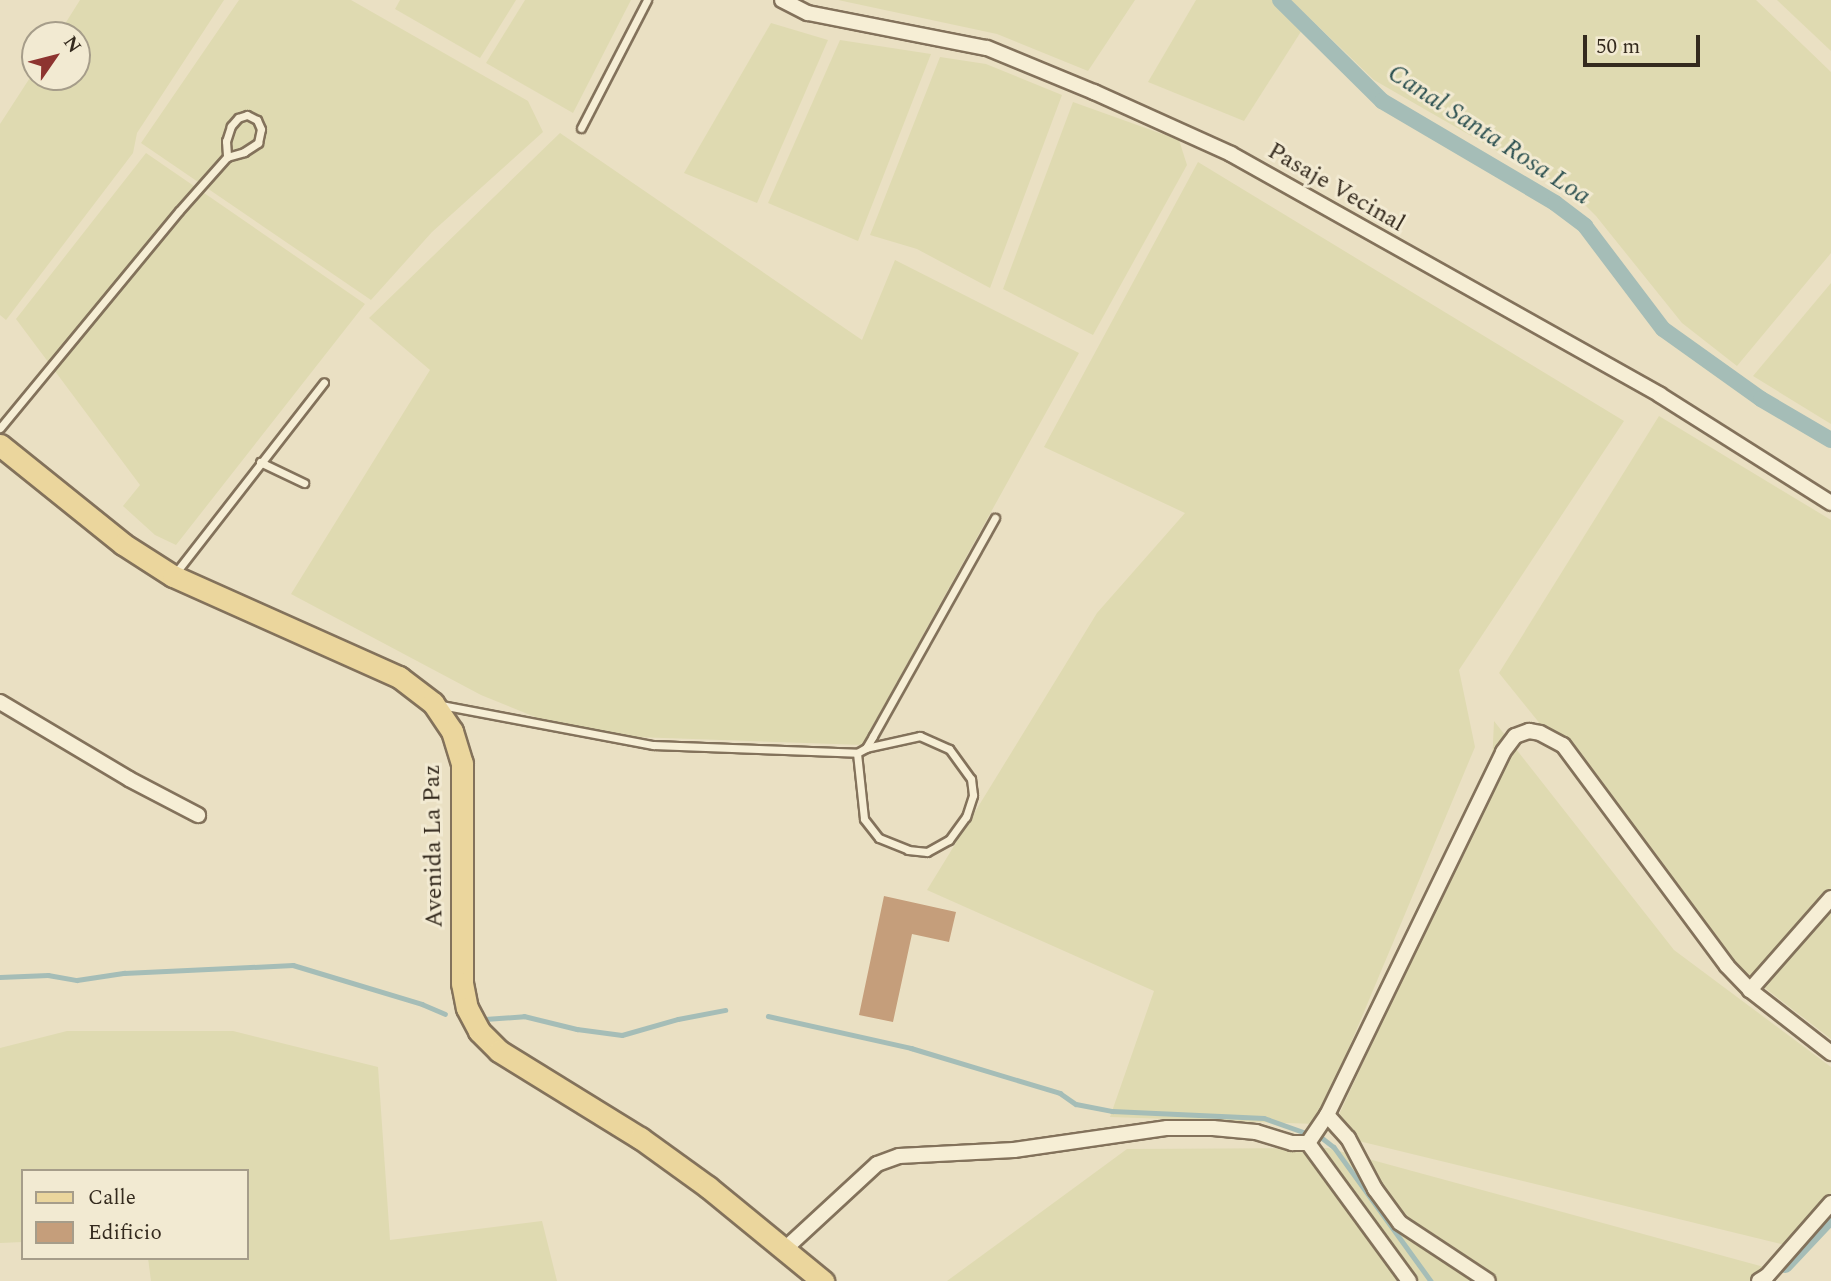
<!DOCTYPE html>
<html>
<head>
<meta charset="utf-8">
<style>
  body { margin:0 }
  #map { position:relative; width:1831px; height:1281px; overflow:hidden; background:#eae0c3; font-family:Spectral,serif }
  div>[style] { position:absolute }
  .farmland>* { inset:0; background:#dfdab1 }
  .stream>* { height:4.5px; margin:-2.25px; padding:0 2.25px; transform-origin:2.25px; border-radius:2.25px; background:#a5bdb7 }
  .canal>* { height:16px; margin:-8px; padding:0 8px; transform-origin:8px; border-radius:8px; background:#a5bdb7 }
  .building>* { inset:0; background:#c59e7b }
  .roads { filter:drop-shadow(2px 0 #83725b) drop-shadow(-2px 0 #83725b) drop-shadow(0 2px #83725b) drop-shadow(0 -2px #83725b) }
  .service>* { height:7px; margin:-3.5px; padding:0 3.5px; transform-origin:3.5px; border-radius:3.5px; background:#f6eed5 }
  .minor>* { height:14px; margin:-7px; padding:0 7px; transform-origin:7px; border-radius:7px; background:#f6eed5 }
  .primary>* { height:21px; margin:-10.5px; padding:0 10.5px; transform-origin:10.5px; border-radius:10.5px; background:#ebd69d }
  span { translate:-50% -50%; white-space:nowrap; text-align:center; line-height:1.15; -webkit-text-stroke:6px #f2ead2; paint-order:stroke }
  .street-label { font-size:24px; color:#342a1e }
  .water-label { font-size:26px; color:#2e5252; font-style:italic }
  .legend { position:absolute; left:21px; top:1169px; width:228px; height:91px; box-sizing:border-box; background:#f2ead2; border:2px solid #a69d8a; margin:0; padding:9px 12px; list-style:none; font-size:21px; color:#342a1e }
  .legend li { display:flex; align-items:center; gap:14px; height:35px }
  .legend b { width:35px; border:2px solid #a69d8a }
  .north { position:absolute; left:21px; top:21px; width:70px; height:70px; box-sizing:border-box; background:#f2ead2; border:2px solid #a69d8a; border-radius:50%; rotate:55deg; font-size:19px; font-weight:700; line-height:28px; text-align:center; color:#342a1e }
  .north::after { content:''; display:block; margin:auto; width:24px; height:32px; background:#8d3430; clip-path:polygon(50% 0,100% 100%,50% 72%,0 100%) }
  .scale { position:absolute; left:1583px; top:35px; width:117px; height:32px; box-sizing:border-box; border:4px solid #342a1e; border-top:0; padding-left:9px; font-size:21px; line-height:24px; white-space:nowrap; color:#342a1e; -webkit-text-stroke:5px #f2ead2; paint-order:stroke }
</style>
</head>
<body>
<div id="map">
  <div class="farmland">
    <div style="clip-path:polygon(80px 0,224px 0,137px 133px,133px 153px,6px 320px,0 315px,0 124px,35px 70px,35px 77px,77px 77px,77px 35px,58px 35px)"></div>
    <div style="clip-path:polygon(239px 0,351px 0,528px 101px,543px 132px,432px 232px,371px 300px,141px 143px)"></div>
    <div style="clip-path:polygon(400px 0,516px 0,480px 58px,395px 9px)"></div>
    <div style="clip-path:polygon(525px 0,631px 0,573px 113px,486px 63px)"></div>
    <div style="clip-path:polygon(838px 0,1135px 0,1088px 71px,997px 34px)"></div>
    <div style="clip-path:polygon(1196px 0,1274px 0,1302px 30px,1244px 121px,1148px 82px)"></div>
    <div style="clip-path:polygon(1291px 0,1756px 0,1831px 72px,1831px 253px,1737px 366px,1682px 323px,1596px 216px,1577px 197px,1374px 80px)"></div>
    <div style="clip-path:polygon(1777px 0,1831px 0,1831px 51px)"></div>
    <div style="clip-path:polygon(771px 23px,828px 40px,757px 203px,684px 173px)"></div>
    <div style="clip-path:polygon(840px 40px,931px 54px,858px 241px,768px 203px)"></div>
    <div style="clip-path:polygon(940px 57px,986px 64px,1062px 95px,990px 288px,917px 249px,870px 235px)"></div>
    <div style="clip-path:polygon(1073px 102px,1179px 140px,1187px 165px,1093px 335px,1003px 289px)"></div>
    <div style="clip-path:polygon(560px 133px,862px 340px,895px 260px,1079px 353px,862px 745px,579px 735px,481px 695px,291px 594px,430px 370px,369px 318px)"></div>
    <div style="clip-path:polygon(146px 153px,365px 304px,176px 545px,155px 535px,123px 506px,140px 485px,16px 319px)"></div>
    <div style="clip-path:polygon(1198px 162px,1624px 421px,1459px 670px,1475px 747px,1317px 1124px,1110px 1117px,1154px 991px,927px 890px,1097px 613px,1185px 513px,1044px 447px)"></div>
    <div style="clip-path:polygon(1831px 283px,1831px 424px,1753px 376px)"></div>
    <div style="clip-path:polygon(1659px 416px,1831px 520px,1831px 1039px,1735px 965px,1499px 673px)"></div>
    <div style="clip-path:polygon(1494px 721px,1674px 950px,1831px 1067px,1831px 1199px,1793px 1247px,1330px 1134px,1491px 787px)"></div>
    <div style="clip-path:polygon(67px 1031px,233px 1031px,378px 1067px,390px 1240px,542px 1221px,557px 1281px,151px 1281px,148px 1258px,247px 1258px,247px 1171px,23px 1171px,23px 1242px,0 1243px,0 1048px)"></div>
    <div style="clip-path:polygon(1328px 1148px,1764px 1267px,1759px 1281px,947px 1281px,1127px 1149px)"></div>
  </div>
  <div class="stream">
    <div style="left:0;top:977px;width:48px;rotate:-2.4deg"></div>
    <div style="left:48px;top:975px;width:29px;rotate:10deg"></div>
    <div style="left:77px;top:980px;width:48px;rotate:-8.5deg"></div>
    <div style="left:124px;top:973px;width:169px;rotate:-2.7deg"></div>
    <div style="left:293px;top:965px;width:135px;rotate:16.8deg"></div>
    <div style="left:422px;top:1004px;width:25px;rotate:23deg"></div>
    <div style="left:768px;top:1016px;width:147px;rotate:12.6deg"></div>
    <div style="left:911px;top:1048px;width:156px;rotate:16.8deg"></div>
    <div style="left:1060px;top:1093px;width:19px;rotate:35deg"></div>
    <div style="left:1076px;top:1104px;width:37px;rotate:11deg"></div>
    <div style="left:1112px;top:1111px;width:152px;rotate:2.6deg"></div>
    <div style="left:1264px;top:1118px;width:48px;rotate:19.6deg"></div>
    <div style="left:485px;top:1019px;width:39px;rotate:-4deg"></div>
    <div style="left:524px;top:1016px;width:55px;rotate:13.8deg"></div>
    <div style="left:577px;top:1029px;width:45px;rotate:7.6deg"></div>
    <div style="left:622px;top:1035px;width:58px;rotate:-15.9deg"></div>
    <div style="left:678px;top:1019px;width:48px;rotate:-10.8deg"></div>
    <div style="left:1321px;top:1137px;width:16px;rotate:38deg"></div>
    <div style="left:1334px;top:1147px;width:165px;rotate:54.1deg"></div>
  </div>
  <div class="canal">
    <div style="left:1280px;top:0;width:144px;rotate:44.7deg"></div>
    <div style="left:1382px;top:101px;width:201px;rotate:30.5deg"></div>
    <div style="left:1555px;top:203px;width:38px;rotate:37deg"></div>
    <div style="left:1585px;top:226px;width:129px;rotate:52.9deg"></div>
    <div style="left:1663px;top:329px;width:120px;rotate:35.5deg"></div>
    <div style="left:1761px;top:399px;width:81px;rotate:30.4deg"></div>
    <div style="left:1785px;top:1265px;width:67px;rotate:-46.8deg"></div>
  </div>
  <div class="building">
    <div style="clip-path:polygon(884px 896px,956px 912px,949px 942px,912px 934px,893px 1022px,859px 1015px)"></div>
  </div>
  <div class="roads">
    <div class="service">
      <div style="left:581px;top:128px;width:144px;rotate:-62.7deg"></div>
      <div style="left:0;top:428px;width:281px;rotate:-50.5deg"></div>
      <div style="left:179px;top:211px;width:72px;rotate:-48.4deg"></div>
      <div style="left:227px;top:157px;width:18px;rotate:-16deg"></div>
      <div style="left:244px;top:152px;width:17px;rotate:-33deg"></div>
      <div style="left:258px;top:143px;width:14px;rotate:-78deg"></div>
      <div style="left:261px;top:129px;width:10px;rotate:-114deg"></div>
      <div style="left:257px;top:120px;width:11px;rotate:-153deg"></div>
      <div style="left:247px;top:115px;width:9px;rotate:162deg"></div>
      <div style="left:238px;top:118px;width:11px;rotate:131deg"></div>
      <div style="left:231px;top:126px;width:16px;rotate:108deg"></div>
      <div style="left:226px;top:141px;width:16px;rotate:86deg"></div>
      <div style="left:260px;top:462px;width:49px;rotate:25.5deg"></div>
      <div style="left:174px;top:575px;width:244px;rotate:-52.1deg"></div>
      <div style="left:441px;top:705px;width:216px;rotate:10.7deg"></div>
      <div style="left:653px;top:745px;width:204px;rotate:2.2deg"></div>
      <div style="left:857px;top:753px;width:10px;rotate:-29deg"></div>
      <div style="left:866px;top:748px;width:14px;rotate:-60deg"></div>
      <div style="left:873px;top:736px;width:250px;rotate:-60.8deg"></div>
      <div style="left:857px;top:753px;width:66px;rotate:83.9deg"></div>
      <div style="left:864px;top:819px;width:24px;rotate:52deg"></div>
      <div style="left:879px;top:838px;width:31px;rotate:22deg"></div>
      <div style="left:908px;top:850px;width:19px;rotate:6deg"></div>
      <div style="left:927px;top:852px;width:25px;rotate:-29deg"></div>
      <div style="left:949px;top:840px;width:29px;rotate:-54deg"></div>
      <div style="left:966px;top:817px;width:23px;rotate:-72deg"></div>
      <div style="left:973px;top:795px;width:16px;rotate:-97deg"></div>
      <div style="left:971px;top:779px;width:37px;rotate:-126deg"></div>
      <div style="left:949px;top:749px;width:32px;rotate:-156deg"></div>
      <div style="left:920px;top:736px;width:55px;rotate:167.5deg"></div>
    </div>
    <div class="minor">
      <div style="left:782px;top:0;width:29px;rotate:27deg"></div>
      <div style="left:808px;top:13px;width:182px;rotate:11.1deg"></div>
      <div style="left:987px;top:48px;width:116px;rotate:22.4deg"></div>
      <div style="left:1094px;top:92px;width:150px;rotate:24.3deg"></div>
      <div style="left:1231px;top:154px;width:492px;rotate:29.3deg"></div>
      <div style="left:1660px;top:395px;width:202px;rotate:32.3deg"></div>
      <div style="left:0;top:702px;width:150px;rotate:30.8deg"></div>
      <div style="left:129px;top:779px;width:78px;rotate:27.6deg"></div>
      <div style="left:1831px;top:898px;width:123px;rotate:131.4deg"></div>
      <div style="left:1750px;top:990px;width:103px;rotate:37.9deg"></div>
      <div style="left:1327px;top:1115px;width:31px;rotate:48deg"></div>
      <div style="left:1348px;top:1138px;width:58px;rotate:62.1deg"></div>
      <div style="left:1375px;top:1189px;width:42px;rotate:53.7deg"></div>
      <div style="left:1400px;top:1223px;width:105px;rotate:33.4deg"></div>
      <div style="left:1308px;top:1143px;width:34px;rotate:-56deg"></div>
      <div style="left:1327px;top:1115px;width:403px;rotate:-64.1deg"></div>
      <div style="left:1503px;top:752px;width:20px;rotate:-53deg"></div>
      <div style="left:1515px;top:736px;width:15px;rotate:-20deg"></div>
      <div style="left:1529px;top:731px;width:11px;rotate:10deg"></div>
      <div style="left:1540px;top:733px;width:26px;rotate:28deg"></div>
      <div style="left:1563px;top:745px;width:275px;rotate:53.4deg"></div>
      <div style="left:1727px;top:966px;width:33px;rotate:46deg"></div>
      <div style="left:786px;top:1248px;width:124px;rotate:-42.7deg"></div>
      <div style="left:877px;top:1164px;width:23px;rotate:-20deg"></div>
      <div style="left:899px;top:1156px;width:115px;rotate:-3deg"></div>
      <div style="left:1014px;top:1150px;width:155px;rotate:-8.2deg"></div>
      <div style="left:1167px;top:1128px;width:46px"></div>
      <div style="left:1213px;top:1128px;width:43px;rotate:5.3deg"></div>
      <div style="left:1256px;top:1132px;width:38px;rotate:17deg"></div>
      <div style="left:1292px;top:1143px;width:16px"></div>
      <div style="left:1308px;top:1143px;width:171px;rotate:53.8deg"></div>
      <div style="left:1759px;top:1281px;width:9px;rotate:-32deg"></div>
      <div style="left:1767px;top:1276px;width:97px;rotate:-48.8deg"></div>
    </div>
    <div class="primary">
      <div style="left:0;top:445px;width:158px;rotate:38.8deg"></div>
      <div style="left:123px;top:544px;width:59px;rotate:32.6deg"></div>
      <div style="left:173px;top:576px;width:248px;rotate:24.1deg"></div>
      <div style="left:399px;top:677px;width:43px;rotate:37.4deg"></div>
      <div style="left:433px;top:703px;width:34px;rotate:56deg"></div>
      <div style="left:452px;top:731px;width:34px;rotate:73deg"></div>
      <div style="left:462px;top:763px;width:220px;rotate:90deg"></div>
      <div style="left:462px;top:983px;width:25px;rotate:79deg"></div>
      <div style="left:467px;top:1008px;width:26px;rotate:62deg"></div>
      <div style="left:479px;top:1031px;width:28px;rotate:45deg"></div>
      <div style="left:499px;top:1051px;width:166px;rotate:31.7deg"></div>
      <div style="left:640px;top:1138px;width:84px;rotate:35.8deg"></div>
      <div style="left:708px;top:1187px;width:149px;rotate:39.3deg"></div>
    </div>
  </div>
  <div class="street-label">
    <span style="left:1336px;top:188px;rotate:30deg">Pasaje Vecinal</span>
    <span style="left:434px;top:846px;rotate:-91deg">Avenida La Paz</span>
  </div>
  <div class="water-label">
    <span style="left:1489px;top:135px;rotate:33deg">Canal Santa Rosa Loa</span>
  </div>
  <ul class="legend">
  <li><b style="height:9px;background:#ebd69d"></b>Calle</li>
  <li><b style="height:19px;background:#c59e7b"></b>Edificio</li>
  </ul>
  <div class="north">N</div>
  <div class="scale">50 m</div>
</div>
</body>
</html>
